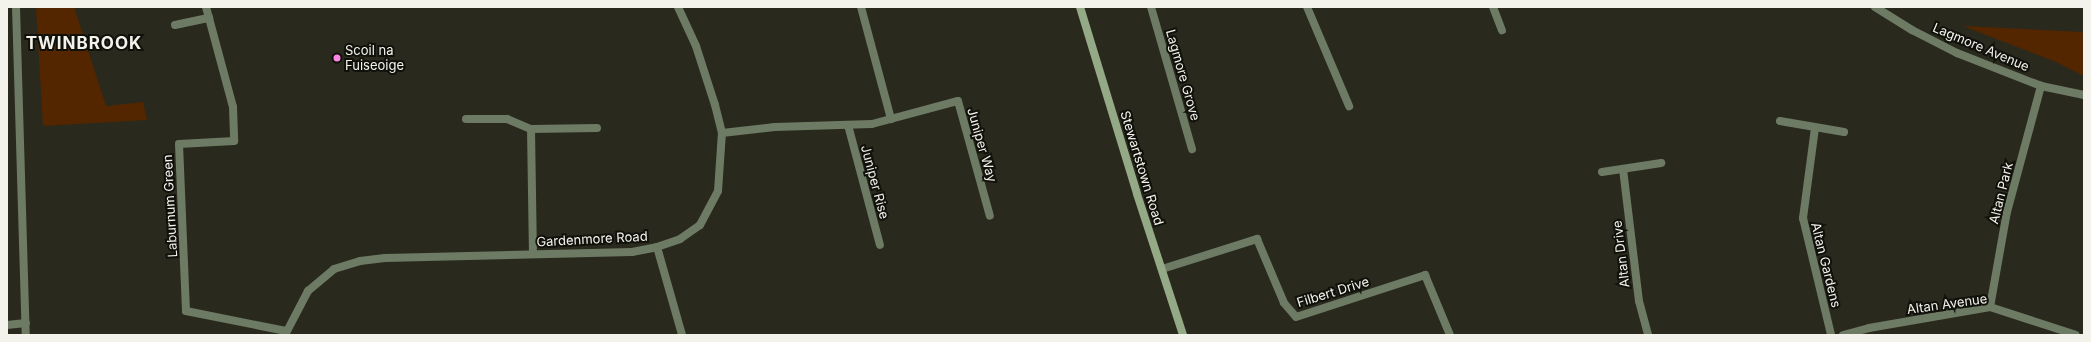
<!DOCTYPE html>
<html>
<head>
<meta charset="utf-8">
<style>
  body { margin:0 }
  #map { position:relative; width:2091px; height:342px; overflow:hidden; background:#29291d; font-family:Inter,sans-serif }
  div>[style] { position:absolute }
  .green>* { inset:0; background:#532600 }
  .minor>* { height:8px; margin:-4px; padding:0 4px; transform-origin:4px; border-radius:4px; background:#6d7a64 }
  .secondary>* { height:8px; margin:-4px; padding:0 4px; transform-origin:4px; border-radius:4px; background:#94a985 }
  .dots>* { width:11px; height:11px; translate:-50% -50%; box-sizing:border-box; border:2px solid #11110c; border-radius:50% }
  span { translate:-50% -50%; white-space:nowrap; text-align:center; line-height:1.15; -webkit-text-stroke:4px #11110c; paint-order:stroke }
  .street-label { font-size:13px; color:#f3f3eb }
  .poi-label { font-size:13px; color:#f3f3eb }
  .left { translate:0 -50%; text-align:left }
  .district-label { font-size:17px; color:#f3f3eb; font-weight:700; letter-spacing:1px }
  .frame { position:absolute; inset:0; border:8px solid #f3f3eb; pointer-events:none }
</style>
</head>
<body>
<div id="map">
  <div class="green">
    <div style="clip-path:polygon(36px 7px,74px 7px,106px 106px,143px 102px,147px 120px,43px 126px)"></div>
    <div style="clip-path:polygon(1963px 26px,2084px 32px,2084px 76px,2056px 62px)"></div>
  </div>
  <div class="minor">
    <div style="left:16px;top:7px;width:328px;rotate:88.3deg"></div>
    <div style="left:206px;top:7px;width:104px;rotate:74.9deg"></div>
    <div style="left:233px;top:107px;width:34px;rotate:88deg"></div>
    <div style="left:234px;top:141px;width:55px;rotate:176.9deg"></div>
    <div style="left:179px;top:144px;width:167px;rotate:87.6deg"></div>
    <div style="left:186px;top:311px;width:102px;rotate:11.3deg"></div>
    <div style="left:861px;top:7px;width:116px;rotate:75deg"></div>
    <div style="left:1151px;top:7px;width:148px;rotate:73.9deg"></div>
    <div style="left:1307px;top:7px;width:108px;rotate:67deg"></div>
    <div style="left:1493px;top:7px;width:25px;rotate:69deg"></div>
    <div style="left:1875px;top:7px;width:44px;rotate:31.9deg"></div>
    <div style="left:1912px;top:30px;width:51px;rotate:27.1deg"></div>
    <div style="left:1957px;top:53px;width:90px;rotate:21.4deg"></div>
    <div style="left:2041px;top:86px;width:44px;rotate:11.8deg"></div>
    <div style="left:175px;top:25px;width:35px;rotate:-12deg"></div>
    <div style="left:466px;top:119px;width:41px"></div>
    <div style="left:507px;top:119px;width:26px;rotate:23deg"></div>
    <div style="left:531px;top:129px;width:66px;rotate:-0.9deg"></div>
    <div style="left:1780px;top:121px;width:65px;rotate:9.8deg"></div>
    <div style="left:848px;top:125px;width:124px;rotate:75.1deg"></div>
    <div style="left:1815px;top:128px;width:91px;rotate:97.6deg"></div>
    <div style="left:1803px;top:218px;width:120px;rotate:76.5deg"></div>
    <div style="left:531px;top:129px;width:125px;rotate:89.1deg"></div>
    <div style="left:722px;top:133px;width:53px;rotate:-6.5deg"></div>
    <div style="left:775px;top:127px;width:97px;rotate:-1.8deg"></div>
    <div style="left:872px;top:124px;width:89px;rotate:-15deg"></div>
    <div style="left:958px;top:101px;width:119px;rotate:74.5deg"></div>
    <div style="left:1623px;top:169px;width:133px;rotate:83.1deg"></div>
    <div style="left:1639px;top:301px;width:35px;rotate:75deg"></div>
    <div style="left:1602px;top:172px;width:60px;rotate:-8.7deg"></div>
    <div style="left:657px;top:247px;width:91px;rotate:74.1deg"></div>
    <div style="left:1162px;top:269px;width:100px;rotate:-17.5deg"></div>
    <div style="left:1257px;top:239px;width:69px;rotate:67.1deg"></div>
    <div style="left:1284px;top:303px;width:18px;rotate:49deg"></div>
    <div style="left:1296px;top:317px;width:136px;rotate:-18deg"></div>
    <div style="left:1425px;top:275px;width:65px;rotate:67.4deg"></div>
    <div style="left:1990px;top:307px;width:97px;rotate:-79.9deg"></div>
    <div style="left:2007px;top:212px;width:131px;rotate:-74.9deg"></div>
    <div style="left:7px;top:325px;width:19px;rotate:-6deg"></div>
    <div style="left:285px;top:335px;width:50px;rotate:-62.4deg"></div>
    <div style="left:308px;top:291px;width:34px;rotate:-40deg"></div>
    <div style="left:334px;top:269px;width:27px;rotate:-17deg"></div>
    <div style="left:360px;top:261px;width:25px;rotate:-7deg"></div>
    <div style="left:385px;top:258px;width:247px;rotate:-1.4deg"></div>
    <div style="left:632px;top:252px;width:25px;rotate:-11deg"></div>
    <div style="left:657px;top:247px;width:24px;rotate:-19deg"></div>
    <div style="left:680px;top:239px;width:24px;rotate:-35deg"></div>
    <div style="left:700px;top:225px;width:38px;rotate:-62deg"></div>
    <div style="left:718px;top:191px;width:58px;rotate:-86.1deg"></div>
    <div style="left:722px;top:133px;width:29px;rotate:-104deg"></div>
    <div style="left:715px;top:105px;width:62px;rotate:-107.9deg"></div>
    <div style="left:696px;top:46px;width:43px;rotate:-114.8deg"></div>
    <div style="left:1843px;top:335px;width:27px;rotate:-15deg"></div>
    <div style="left:1869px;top:328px;width:123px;rotate:-9.8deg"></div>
    <div style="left:1990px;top:307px;width:90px;rotate:18deg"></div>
  </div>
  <div class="secondary">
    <div style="left:1080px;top:7px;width:195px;rotate:73deg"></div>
    <div style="left:1137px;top:194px;width:148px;rotate:71.9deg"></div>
  </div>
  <div class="dots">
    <div style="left:337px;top:58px;background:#fc86e3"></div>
  </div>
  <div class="street-label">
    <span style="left:1981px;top:47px;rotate:23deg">Lagmore Avenue</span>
    <span style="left:1183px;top:75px;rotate:74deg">Lagmore Grove</span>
    <span style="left:982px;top:145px;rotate:74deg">Juniper Way</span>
    <span style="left:1142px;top:168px;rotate:73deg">Stewartstown Road</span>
    <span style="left:875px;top:182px;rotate:75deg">Juniper Rise</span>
    <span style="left:2001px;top:193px;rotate:-76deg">Altan Park</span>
    <span style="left:170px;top:206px;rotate:-93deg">Laburnum Green</span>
    <span style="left:592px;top:239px;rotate:-3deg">Gardenmore Road</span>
    <span style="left:1621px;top:254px;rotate:-97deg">Altan Drive</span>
    <span style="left:1826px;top:265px;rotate:76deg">Altan Gardens</span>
    <span style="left:1333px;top:292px;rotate:-17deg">Filbert Drive</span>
    <span style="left:1947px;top:304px;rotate:-8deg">Altan Avenue</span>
  </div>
  <div class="poi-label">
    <span class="left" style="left:345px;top:58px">Scoil na<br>Fuiseoige</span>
  </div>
  <div class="district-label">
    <span style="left:84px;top:44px">TWINBROOK</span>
  </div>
  <div class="frame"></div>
</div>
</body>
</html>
